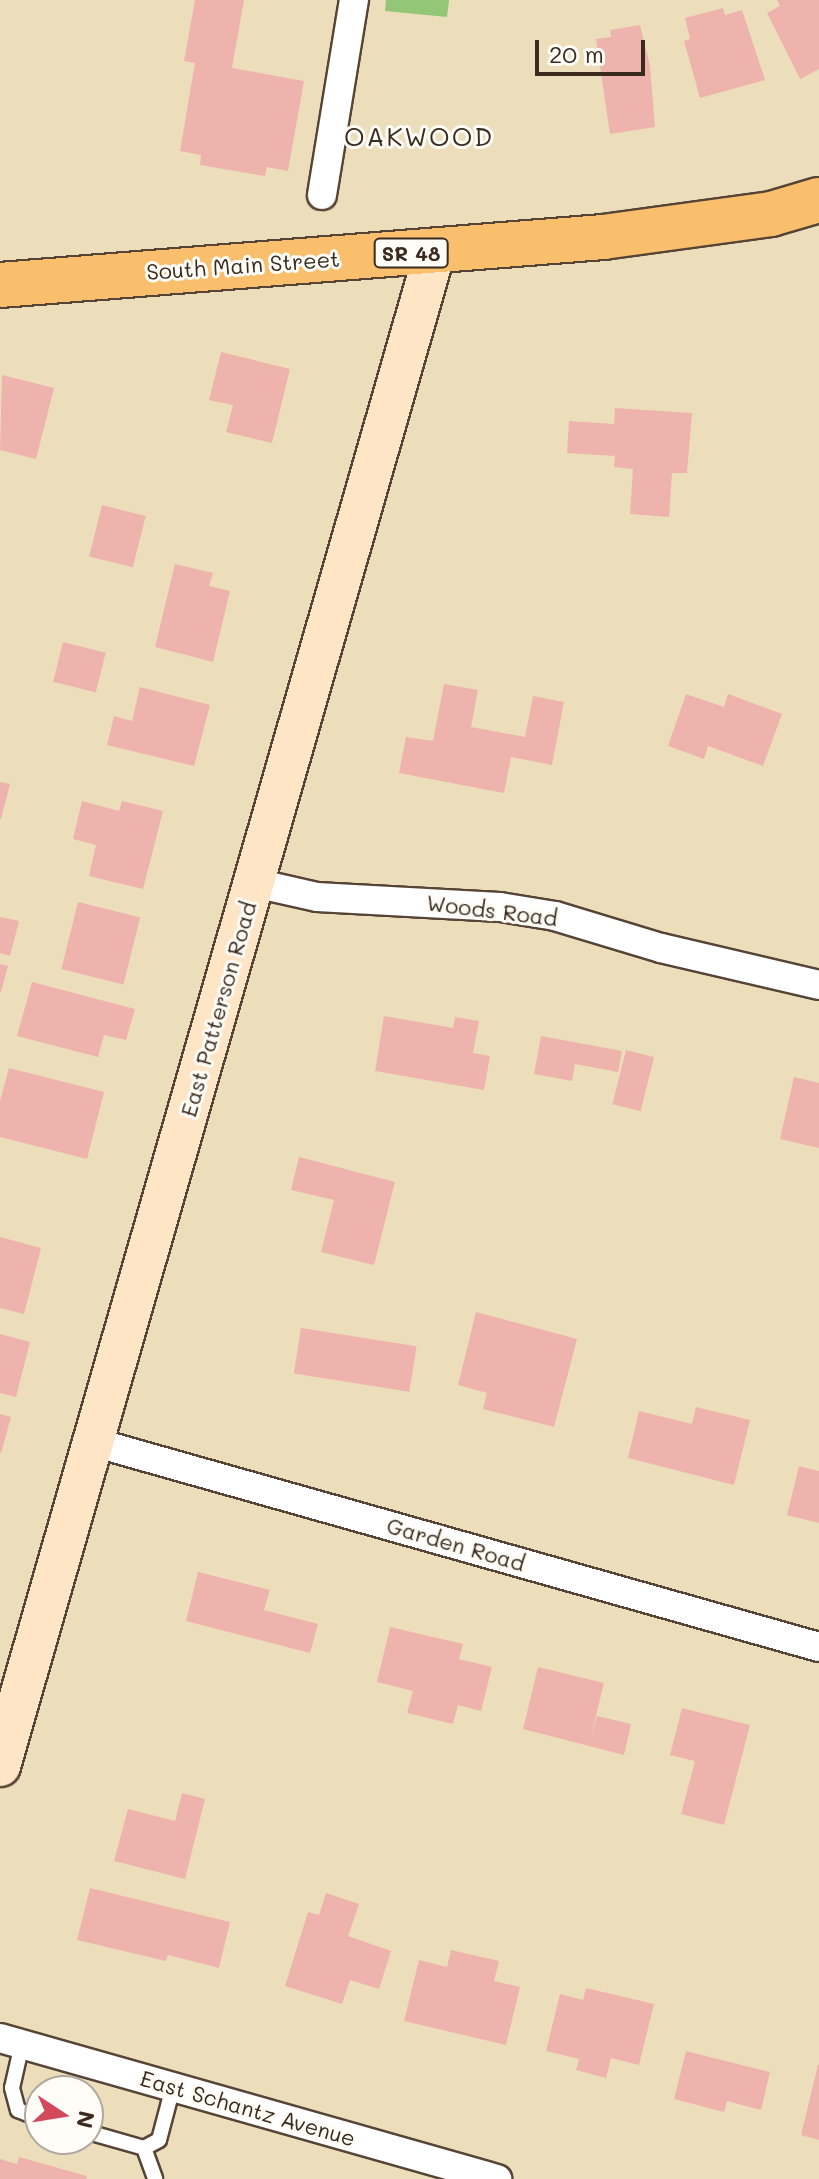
<!DOCTYPE html>
<html>
<head>
<meta charset="utf-8">
<style>
  body { margin:0 }
  #map { position:relative; width:819px; height:2179px; overflow:hidden; background:#eddebb; font-family:Mali,sans-serif }
  div>[style] { position:absolute }
  .green>* { inset:0; background:#93c677 }
  .building>* { inset:0; background:#eeb3ac; transform-origin:0 0 }
  .roads { filter:drop-shadow(2px 0 #564536) drop-shadow(-2px 0 #564536) drop-shadow(0 2px #564536) drop-shadow(0 -2px #564536) }
  .service>* { height:14px; margin:-7px; padding:0 7px; transform-origin:7px; border-radius:7px; background:#fff }
  .minor>* { height:28px; margin:-14px; padding:0 14px; transform-origin:14px; border-radius:14px; background:#fff }
  .secondary>* { height:40px; margin:-20px; padding:0 20px; transform-origin:20px; border-radius:20px; background:#fde5c5 }
  .primary>* { height:44px; margin:-22px; padding:0 22px; transform-origin:22px; border-radius:22px; background:#f9bf6d }
  span { translate:-50% -50%; white-space:nowrap; text-align:center; line-height:1.15; -webkit-text-stroke:6px #fdfcf7; paint-order:stroke }
  .shield-label span { padding:2px 6px; background:#fdfcf7; border:2px solid; border-radius:6px; -webkit-text-stroke-width:0 }
  .shield-label { font-size:20px; color:#3b2a1e; font-weight:700 }
  .street-label { font-size:22px; color:#3b2a1e }
  .quarter-label { font-size:26px; color:#3b2a1e; letter-spacing:2px }
  .north { position:absolute; left:24px; top:2075px; width:80px; height:80px; box-sizing:border-box; background:#fdfcf7; border:2px solid #afa8a0; border-radius:50%; rotate:102deg; font-size:22px; font-weight:700; line-height:32px; text-align:center; color:#3b2a1e }
  .north::after { content:''; display:block; margin:auto; width:28px; height:36px; background:#d1495b; clip-path:polygon(50% 0,100% 100%,50% 72%,0 100%) }
  .scale { position:absolute; left:535px; top:40px; width:110px; height:36px; box-sizing:border-box; border:4px solid #3b2a1e; border-top:0; padding-left:10px; font-size:24px; line-height:28px; white-space:nowrap; color:#3b2a1e; -webkit-text-stroke:6px #fdfcf7; paint-order:stroke }
</style>
</head>
<body>
<div id="map">
  <div class="green">
    <div style="clip-path:polygon(386px 0,449px 0,447px 17px,385px 11px)"></div>
  </div>
  <div class="building">
    <div style="clip-path:polygon(195px 0,244px 0,232px 68px,304px 81px,288px 171px,267px 167px,265px 176px,200px 165px,201px 155px,180px 151px,195px 63px,184px 61px)"></div>
    <div style="clip-path:polygon(777px 0,819px 0,819px 69px,800px 79px,767px 13px,780px 6px)"></div>
    <div style="clip-path:polygon(723px 8px,725px 15px,742px 10px,765px 80px,700px 98px,684px 41px,690px 39px,685px 18px)"></div>
    <div style="clip-path:polygon(640px 25px,650px 66px,655px 127px,610px 134px,596px 39px,611px 37px,610px 30px)"></div>
    <div style="clip-path:polygon(221px 352px,290px 369px,272px 443px,226px 432px,233px 405px,209px 400px)"></div>
    <div style="clip-path:polygon(2px 375px,54px 388px,36px 459px,0 450px)"></div>
    <div style="clip-path:polygon(615px 408px,692px 413px,687px 473px,672px 473px,669px 517px,630px 514px,633px 469px,614px 467px,615px 456px,567px 453px,569px 421px,614px 424px)"></div>
    <div style="left:102px;top:505px;width:45px;height:53px;rotate:14deg"></div>
    <div style="clip-path:polygon(175px 564px,213px 573px,209px 586px,230px 591px,213px 662px,155px 647px)"></div>
    <div style="left:63px;top:642px;width:44px;height:41px;rotate:14deg"></div>
    <div style="clip-path:polygon(444px 684px,478px 690px,471px 727px,525px 737px,533px 696px,564px 702px,552px 765px,511px 757px,504px 793px,399px 773px,406px 737px,433px 741px)"></div>
    <div style="clip-path:polygon(140px 687px,210px 705px,194px 766px,107px 745px,114px 716px,132px 721px)"></div>
    <div style="clip-path:polygon(686px 694px,724px 707px,728px 694px,782px 714px,763px 766px,708px 746px,704px 759px,668px 746px)"></div>
    <div style="clip-path:polygon(0 782px,10px 784px,1px 819px,0 819px)"></div>
    <div style="clip-path:polygon(82px 801px,119px 811px,122px 801px,163px 811px,143px 889px,89px 876px,96px 845px,73px 839px)"></div>
    <div style="left:78px;top:902px;width:64px;height:69px;rotate:14deg"></div>
    <div style="clip-path:polygon(0 917px,19px 921px,10px 956px,0 953px)"></div>
    <div style="clip-path:polygon(0 964px,8px 966px,1px 992px,0 992px)"></div>
    <div style="clip-path:polygon(32px 982px,135px 1009px,126px 1040px,104px 1035px,98px 1057px,17px 1036px)"></div>
    <div style="clip-path:polygon(384px 1016px,453px 1028px,455px 1017px,479px 1021px,473px 1053px,490px 1056px,484px 1090px,375px 1071px)"></div>
    <div style="clip-path:polygon(541px 1036px,622px 1051px,618px 1072px,575px 1064px,572px 1081px,534px 1074px)"></div>
    <div style="left:626px;top:1050px;width:29px;height:56px;rotate:14deg"></div>
    <div style="clip-path:polygon(9px 1068px,104px 1092px,87px 1159px,0 1137px,0 1101px)"></div>
    <div style="clip-path:polygon(794px 1077px,819px 1083px,819px 1148px,780px 1139px)"></div>
    <div style="clip-path:polygon(299px 1157px,395px 1182px,374px 1265px,321px 1252px,334px 1200px,291px 1190px)"></div>
    <div style="clip-path:polygon(0 1237px,41px 1248px,24px 1314px,0 1308px)"></div>
    <div style="clip-path:polygon(476px 1312px,577px 1339px,554px 1427px,483px 1409px,487px 1393px,458px 1385px)"></div>
    <div style="left:301px;top:1328px;width:117px;height:46px;rotate:9deg"></div>
    <div style="clip-path:polygon(0 1334px,30px 1342px,16px 1397px,0 1393px)"></div>
    <div style="clip-path:polygon(696px 1407px,750px 1420px,734px 1485px,628px 1458px,639px 1411px,692px 1424px)"></div>
    <div style="clip-path:polygon(0 1414px,11px 1417px,1px 1453px,0 1453px)"></div>
    <div style="clip-path:polygon(799px 1466px,819px 1471px,819px 1523px,787px 1515px)"></div>
    <div style="clip-path:polygon(198px 1572px,270px 1590px,264px 1610px,318px 1624px,310px 1653px,186px 1621px)"></div>
    <div style="clip-path:polygon(390px 1627px,463px 1644px,459px 1659px,492px 1667px,481px 1711px,458px 1705px,453px 1724px,407px 1713px,413px 1691px,377px 1682px)"></div>
    <div style="clip-path:polygon(538px 1667px,604px 1683px,591px 1736px,597px 1716px,631px 1724px,624px 1755px,523px 1729px)"></div>
    <div style="clip-path:polygon(682px 1708px,750px 1725px,724px 1825px,681px 1814px,695px 1761px,670px 1755px)"></div>
    <div style="clip-path:polygon(182px 1793px,205px 1799px,185px 1879px,114px 1861px,128px 1809px,175px 1821px)"></div>
    <div style="clip-path:polygon(90px 1888px,230px 1922px,219px 1968px,168px 1955px,166px 1961px,77px 1940px)"></div>
    <div style="clip-path:polygon(326px 1893px,359px 1904px,348px 1936px,391px 1951px,379px 1989px,350px 1980px,342px 2004px,285px 1986px,308px 1912px,319px 1915px)"></div>
    <div style="clip-path:polygon(451px 1950px,499px 1961px,494px 1981px,520px 1987px,506px 2045px,404px 2021px,419px 1960px,447px 1967px)"></div>
    <div style="clip-path:polygon(586px 1988px,654px 2004px,639px 2065px,611px 2058px,606px 2078px,576px 2070px,579px 2059px,546px 2051px,560px 1994px,583px 2000px)"></div>
    <div style="clip-path:polygon(686px 2051px,770px 2072px,761px 2110px,727px 2101px,724px 2112px,674px 2099px)"></div>
    <div style="clip-path:polygon(818px 2065px,819px 2065px,819px 2140px,801px 2135px)"></div>
    <div style="clip-path:polygon(19px 2157px,87px 2176px,86px 2179px,0 2179px,0 2159px,17px 2164px)"></div>
  </div>
  <div class="roads">
    <div class="service">
      <div style="left:22px;top:2044px;width:45px;rotate:102.8deg"></div>
      <div style="left:12px;top:2088px;width:23px;rotate:75deg"></div>
      <div style="left:18px;top:2110px;width:24px;rotate:22deg"></div>
      <div style="left:88px;top:2132px;width:58px;rotate:15.9deg"></div>
      <div style="left:144px;top:2148px;width:17px;rotate:-28deg"></div>
      <div style="left:159px;top:2140px;width:55px;rotate:-75.2deg"></div>
      <div style="left:144px;top:2148px;width:33px;rotate:70deg"></div>
    </div>
    <div class="minor">
      <div style="left:322px;top:195px;width:198px;rotate:-80.7deg"></div>
      <div style="left:255px;top:883px;width:64px;rotate:12.7deg"></div>
      <div style="left:317px;top:897px;width:183px;rotate:3.1deg"></div>
      <div style="left:500px;top:907px;width:56px;rotate:9.3deg"></div>
      <div style="left:555px;top:916px;width:111px;rotate:16.8deg"></div>
      <div style="left:661px;top:948px;width:162px;rotate:13.2deg"></div>
      <div style="left:93px;top:1442px;width:754px;rotate:15.77deg"></div>
      <div style="left:0;top:2038px;width:517px;rotate:15.84deg"></div>
    </div>
    <div class="secondary">
      <div style="left:0;top:1766px;width:1576px;rotate:-73.98deg"></div>
    </div>
    <div class="primary">
      <div style="left:0;top:285px;width:605px;rotate:-4.55deg"></div>
      <div style="left:603px;top:237px;width:170px;rotate:-7.8deg"></div>
      <div style="left:771px;top:214px;width:50px;rotate:-16.3deg"></div>
    </div>
  </div>
  <div class="shield-label">
    <span style="left:411px;top:253px">SR 48</span>
  </div>
  <div class="street-label">
    <span style="left:243px;top:265px;rotate:-4deg">South Main Street</span>
    <span style="left:492px;top:910px;rotate:7deg">Woods Road</span>
    <span style="left:218px;top:1009px;rotate:-74deg">East Patterson Road</span>
    <span style="left:456px;top:1544px;rotate:16deg">Garden Road</span>
    <span style="left:248px;top:2108px;rotate:16deg">East Schantz Avenue</span>
  </div>
  <div class="quarter-label">
    <span style="left:419px;top:137px">OAKWOOD</span>
  </div>
  <div class="north">N</div>
  <div class="scale">20 m</div>
</div>
</body>
</html>
